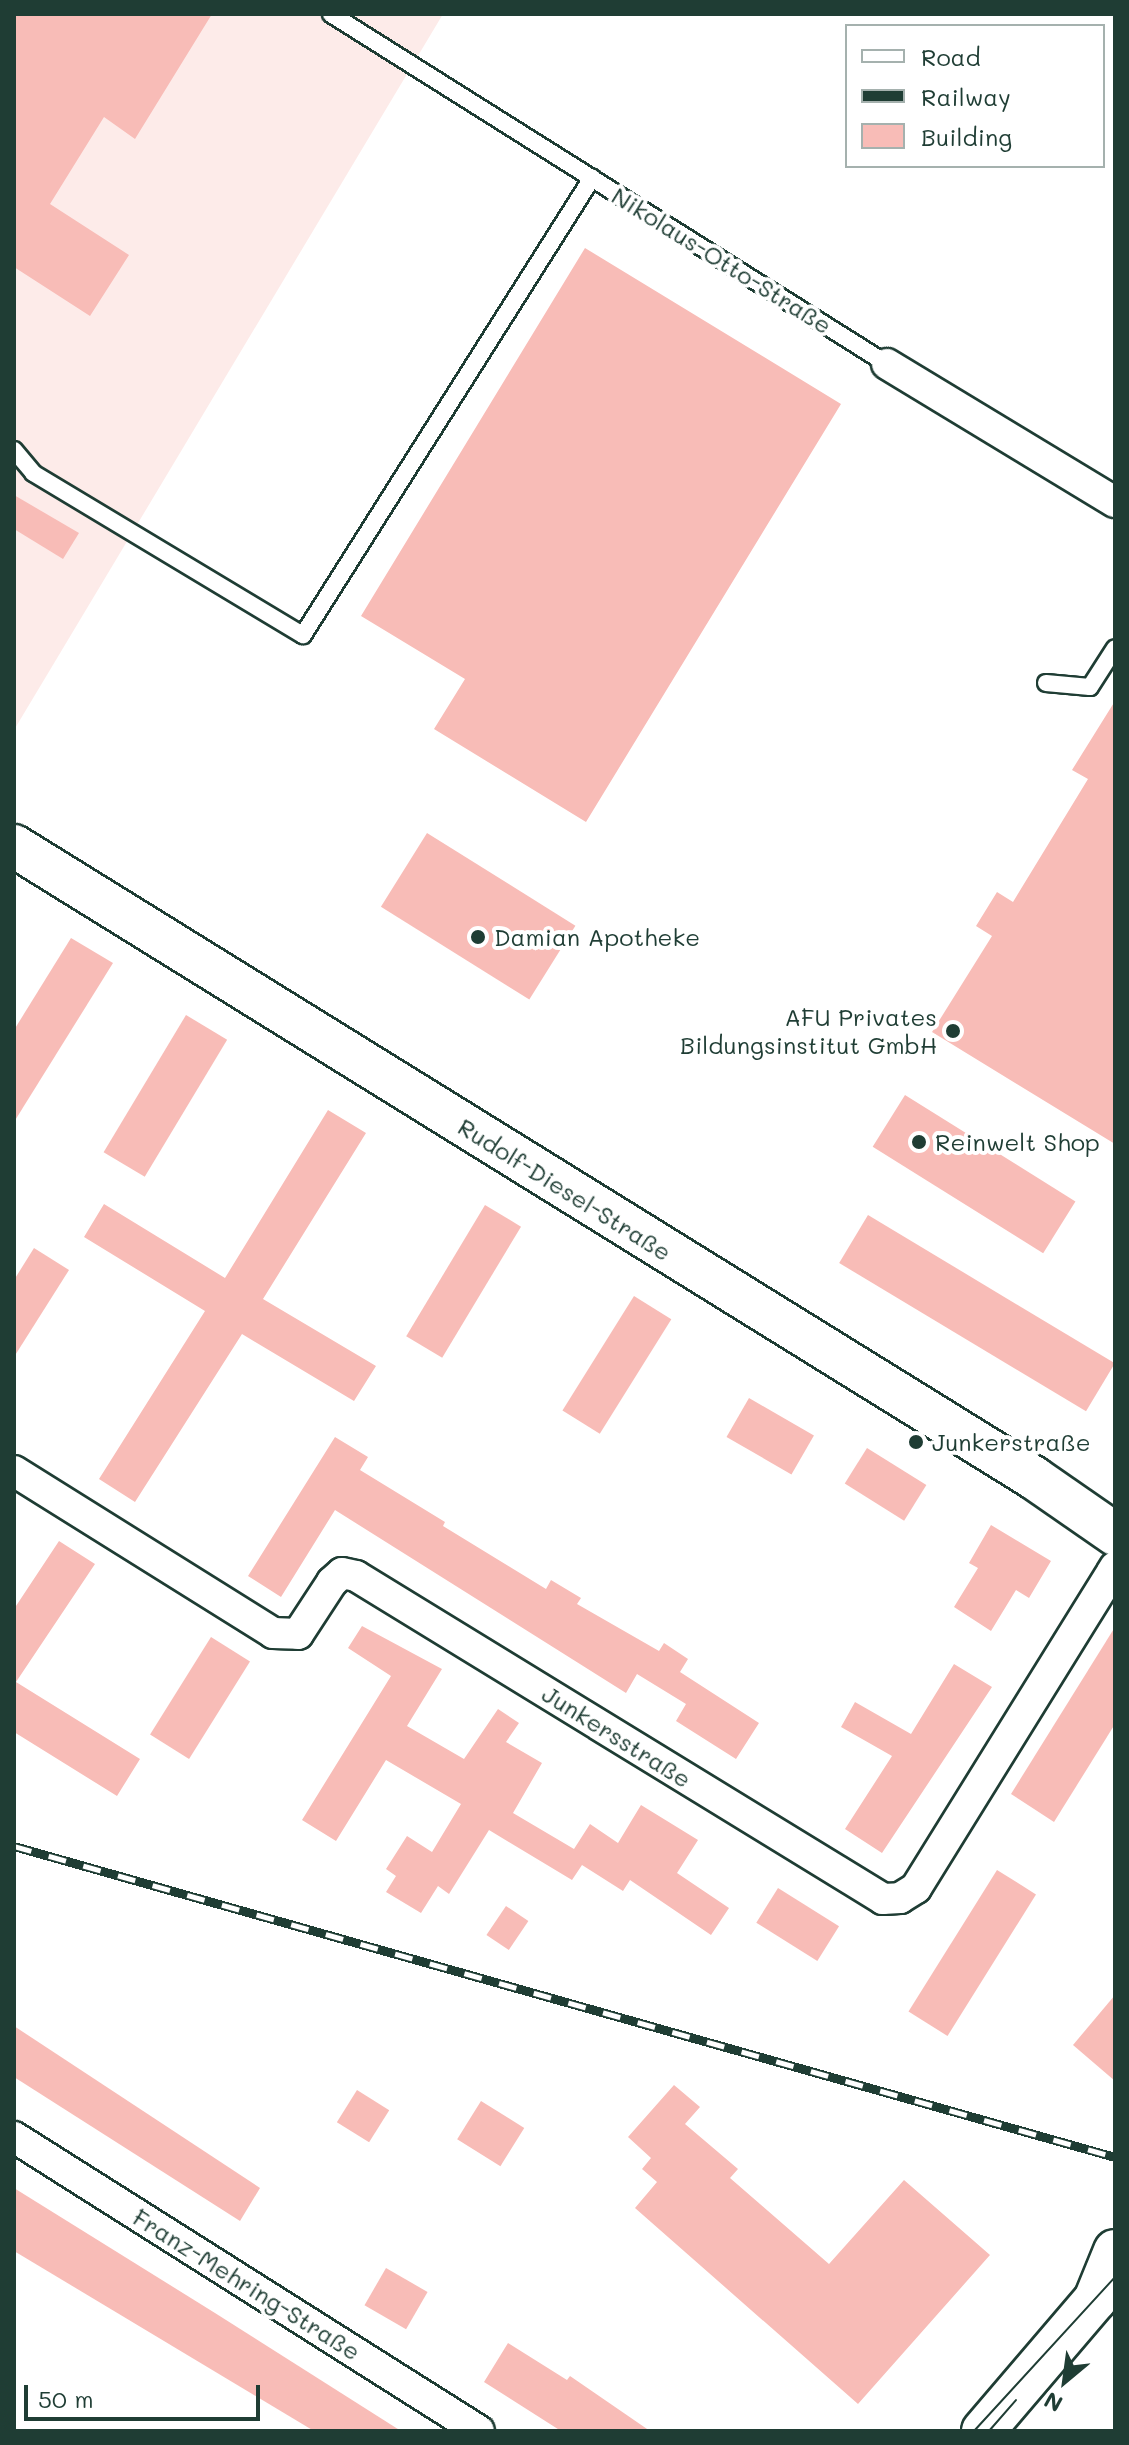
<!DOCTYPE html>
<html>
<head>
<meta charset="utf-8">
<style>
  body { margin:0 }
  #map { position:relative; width:1129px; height:2445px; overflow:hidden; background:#fff; font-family:Mali,sans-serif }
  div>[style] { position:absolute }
  .built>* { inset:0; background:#fdebe9 }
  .building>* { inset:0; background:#f8bcb7; transform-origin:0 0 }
  .roads { filter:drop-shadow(2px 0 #1f3d34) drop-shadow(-2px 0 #1f3d34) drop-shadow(0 2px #1f3d34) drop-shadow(0 -2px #1f3d34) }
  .lane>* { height:16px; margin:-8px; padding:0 8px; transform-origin:8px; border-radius:8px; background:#fff }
  .street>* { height:30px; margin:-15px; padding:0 15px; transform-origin:15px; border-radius:15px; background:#fff }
  .secondary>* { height:42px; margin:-21px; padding:0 21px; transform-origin:21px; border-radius:21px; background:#fff }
  .tram>* { height:2px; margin:-1px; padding:0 1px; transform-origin:1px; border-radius:1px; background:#1f3d34 }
  .rail>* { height:9px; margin-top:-4.5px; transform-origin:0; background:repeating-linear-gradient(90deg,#fff 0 18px,#1f3d34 0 36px); box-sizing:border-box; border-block:2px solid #1f3d34 }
  .dots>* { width:22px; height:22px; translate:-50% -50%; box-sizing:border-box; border:4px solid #fff; border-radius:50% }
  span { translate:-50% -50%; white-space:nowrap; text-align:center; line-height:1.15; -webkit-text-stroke:8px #fff; paint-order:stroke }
  .street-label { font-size:24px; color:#1f3d34 }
  .poi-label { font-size:24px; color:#1f3d34 }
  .left { translate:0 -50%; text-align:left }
  .right { translate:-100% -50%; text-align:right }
  .frame { position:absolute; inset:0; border:16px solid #1f3d34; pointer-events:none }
  .legend { position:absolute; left:845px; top:24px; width:260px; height:144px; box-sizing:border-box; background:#fff; border:2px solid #a5b1ae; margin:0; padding:10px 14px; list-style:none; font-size:24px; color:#1f3d34 }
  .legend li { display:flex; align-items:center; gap:16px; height:40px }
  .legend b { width:40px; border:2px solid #a5b1ae }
  .north { position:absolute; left:1025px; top:2341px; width:80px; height:80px; -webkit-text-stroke:6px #fff; paint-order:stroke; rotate:209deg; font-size:22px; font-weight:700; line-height:32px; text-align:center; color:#1f3d34 }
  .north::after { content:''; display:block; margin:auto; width:28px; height:36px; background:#1f3d34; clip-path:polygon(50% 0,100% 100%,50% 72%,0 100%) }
  .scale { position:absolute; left:24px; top:2385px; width:236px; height:36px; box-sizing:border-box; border:4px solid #1f3d34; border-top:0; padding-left:10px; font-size:24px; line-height:28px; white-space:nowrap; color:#1f3d34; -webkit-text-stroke:6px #fff; paint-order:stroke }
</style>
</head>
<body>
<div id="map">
  <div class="built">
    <div style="clip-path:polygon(14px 14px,443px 14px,14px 730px)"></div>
  </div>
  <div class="building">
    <div style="clip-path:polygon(14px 14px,212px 14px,135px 139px,104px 117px,50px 204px,129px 255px,90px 316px,14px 267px)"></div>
    <div style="clip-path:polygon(585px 248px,841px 404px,586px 822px,434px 729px,465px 679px,361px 616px)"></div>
    <div style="clip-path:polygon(14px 495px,79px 533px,63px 559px,14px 529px)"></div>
    <div style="clip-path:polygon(1115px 701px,1115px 1144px,932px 1032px,992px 936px,976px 926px,997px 892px,1013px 902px,1088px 779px,1072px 770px)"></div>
    <div style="left:427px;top:833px;width:175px;height:87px;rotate:32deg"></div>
    <div style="clip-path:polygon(71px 938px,113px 963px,14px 1122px,14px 1030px)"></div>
    <div style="left:186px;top:1015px;width:48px;height:160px;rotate:31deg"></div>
    <div style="left:905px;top:1095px;width:201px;height:61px;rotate:32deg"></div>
    <div style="clip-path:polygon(328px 1110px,366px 1133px,263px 1299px,376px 1366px,354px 1401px,242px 1334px,135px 1502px,99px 1479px,205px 1311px,84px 1237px,104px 1204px,225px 1278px)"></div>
    <div style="left:485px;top:1205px;width:42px;height:153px;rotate:31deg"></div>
    <div style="left:868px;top:1215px;width:288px;height:56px;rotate:31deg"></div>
    <div style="clip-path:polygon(34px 1248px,69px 1270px,14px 1357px,14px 1280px)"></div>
    <div style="left:634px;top:1296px;width:44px;height:135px;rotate:32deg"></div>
    <div style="left:749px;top:1398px;width:75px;height:45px;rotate:30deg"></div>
    <div style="clip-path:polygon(335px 1437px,368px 1457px,360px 1470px,445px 1522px,443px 1526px,546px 1589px,551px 1580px,581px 1598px,577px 1604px,659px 1651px,664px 1643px,688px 1659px,680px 1672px,759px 1723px,736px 1759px,676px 1721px,686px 1704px,637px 1674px,626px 1693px,335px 1510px,281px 1597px,248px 1576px)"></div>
    <div style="left:867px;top:1448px;width:70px;height:42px;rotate:32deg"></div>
    <div style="clip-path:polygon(991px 1525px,1051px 1561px,1029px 1598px,1016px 1590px,991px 1631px,954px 1607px,978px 1568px,969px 1563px)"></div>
    <div style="clip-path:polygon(59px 1541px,95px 1564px,16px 1682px,140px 1759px,117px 1796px,14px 1732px,14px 1609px)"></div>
    <div style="clip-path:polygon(362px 1626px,442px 1669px,407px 1726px,464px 1759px,498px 1709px,519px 1723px,506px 1742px,542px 1763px,513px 1813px,574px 1849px,590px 1824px,618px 1843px,641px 1805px,698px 1840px,677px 1873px,729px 1908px,711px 1935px,630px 1880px,623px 1891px,582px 1865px,572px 1880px,489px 1830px,449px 1894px,438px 1886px,421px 1913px,386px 1892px,396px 1876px,386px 1869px,407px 1836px,432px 1852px,461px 1804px,386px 1760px,336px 1841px,302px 1820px,391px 1676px,348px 1648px)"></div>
    <div style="clip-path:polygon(1115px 1627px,1115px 1724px,1054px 1822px,1011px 1794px)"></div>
    <div style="left:211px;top:1637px;width:46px;height:115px;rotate:32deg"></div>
    <div style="clip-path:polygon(954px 1664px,992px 1687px,882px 1853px,845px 1829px,892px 1756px,841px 1727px,855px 1702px,911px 1734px)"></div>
    <div style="left:997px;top:1870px;width:46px;height:167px;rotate:32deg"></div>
    <div style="left:778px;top:1888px;width:72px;height:41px;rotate:32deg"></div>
    <div style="left:506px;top:1906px;width:27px;height:35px;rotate:34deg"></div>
    <div style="clip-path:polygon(1115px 1995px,1115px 2081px,1073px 2045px)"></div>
    <div style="clip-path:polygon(14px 2026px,260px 2188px,240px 2221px,14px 2077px)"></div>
    <div style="clip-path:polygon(674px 2085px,700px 2107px,685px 2124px,738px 2169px,730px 2178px,829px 2264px,904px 2180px,990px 2255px,858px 2404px,635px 2208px,657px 2182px,642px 2169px,651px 2158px,628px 2137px)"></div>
    <div style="left:357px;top:2090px;width:38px;height:38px;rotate:32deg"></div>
    <div style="left:481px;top:2101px;width:51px;height:45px;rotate:32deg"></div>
    <div style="clip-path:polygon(14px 2188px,215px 2313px,401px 2431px,314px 2431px,14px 2251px)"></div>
    <div style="left:386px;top:2268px;width:48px;height:43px;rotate:30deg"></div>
    <div style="clip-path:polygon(508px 2343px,567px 2380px,570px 2376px,650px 2431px,561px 2431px,484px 2382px)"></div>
  </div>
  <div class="roads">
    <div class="lane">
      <div style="left:331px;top:14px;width:657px;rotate:32.19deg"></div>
      <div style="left:14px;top:450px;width:30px;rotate:50deg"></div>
      <div style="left:33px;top:473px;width:315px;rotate:31deg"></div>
      <div style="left:303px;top:635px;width:541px;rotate:-57.69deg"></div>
      <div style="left:1046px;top:683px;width:44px;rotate:5.2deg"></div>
      <div style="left:1090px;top:687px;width:46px;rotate:-57.3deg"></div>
    </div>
    <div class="street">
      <div style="left:887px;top:364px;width:267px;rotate:31.2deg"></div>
      <div style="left:14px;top:1471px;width:305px;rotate:32deg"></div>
      <div style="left:273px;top:1633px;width:25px;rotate:2deg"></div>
      <div style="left:298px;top:1634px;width:62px;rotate:-56.8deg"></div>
      <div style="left:332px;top:1582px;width:13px;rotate:-42deg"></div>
      <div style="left:342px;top:1573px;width:14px;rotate:12deg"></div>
      <div style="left:356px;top:1576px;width:618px;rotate:31.5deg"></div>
      <div style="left:883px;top:1899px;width:17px;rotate:-3deg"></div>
      <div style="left:900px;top:1898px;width:19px;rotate:-32deg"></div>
      <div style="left:916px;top:1888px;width:378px;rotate:-58.2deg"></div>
      <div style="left:14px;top:2137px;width:550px;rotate:32.3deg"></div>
    </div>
    <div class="secondary">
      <div style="left:14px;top:846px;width:1200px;rotate:31.78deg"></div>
      <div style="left:1034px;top:1478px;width:98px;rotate:34.7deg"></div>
      <div style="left:983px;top:2431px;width:172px;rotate:-49.5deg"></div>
      <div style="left:1095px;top:2300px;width:53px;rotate:-67.8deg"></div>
    </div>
  </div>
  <div class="tram">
    <div style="left:974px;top:2431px;width:209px;rotate:-47.5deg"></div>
    <div style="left:989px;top:2431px;width:41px;rotate:-48.9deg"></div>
  </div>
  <div class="rail">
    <div style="left:14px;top:1846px;width:1144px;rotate:15.77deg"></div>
  </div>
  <div class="dots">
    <div style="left:478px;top:937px;background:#1f3d34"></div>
    <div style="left:953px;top:1031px;background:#1f3d34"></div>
    <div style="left:919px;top:1142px;background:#1f3d34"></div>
    <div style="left:916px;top:1442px;background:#1f3d34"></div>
  </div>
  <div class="street-label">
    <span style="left:722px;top:260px;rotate:32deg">Nikolaus-Otto-Straße</span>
    <span style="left:565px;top:1189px;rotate:32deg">Rudolf-Diesel-Straße</span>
    <span style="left:617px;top:1736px;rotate:32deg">Junkersstraße</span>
    <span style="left:247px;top:2284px;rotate:32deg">Franz-Mehring-Straße</span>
  </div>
  <div class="poi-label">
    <span class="left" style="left:494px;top:937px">Damian Apotheke</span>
    <span class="right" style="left:937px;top:1031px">AFU Privates<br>Bildungsinstitut GmbH</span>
    <span class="left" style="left:935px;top:1142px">Reinwelt Shop</span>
    <span class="left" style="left:932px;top:1442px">Junkerstraße</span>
  </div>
  <div class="frame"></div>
  <ul class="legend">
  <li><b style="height:10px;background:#fff"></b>Road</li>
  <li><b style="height:10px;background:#1f3d34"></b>Railway</li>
  <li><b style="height:22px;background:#f8bcb7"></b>Building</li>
  </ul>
  <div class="north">N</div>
  <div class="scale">50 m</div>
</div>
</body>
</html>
